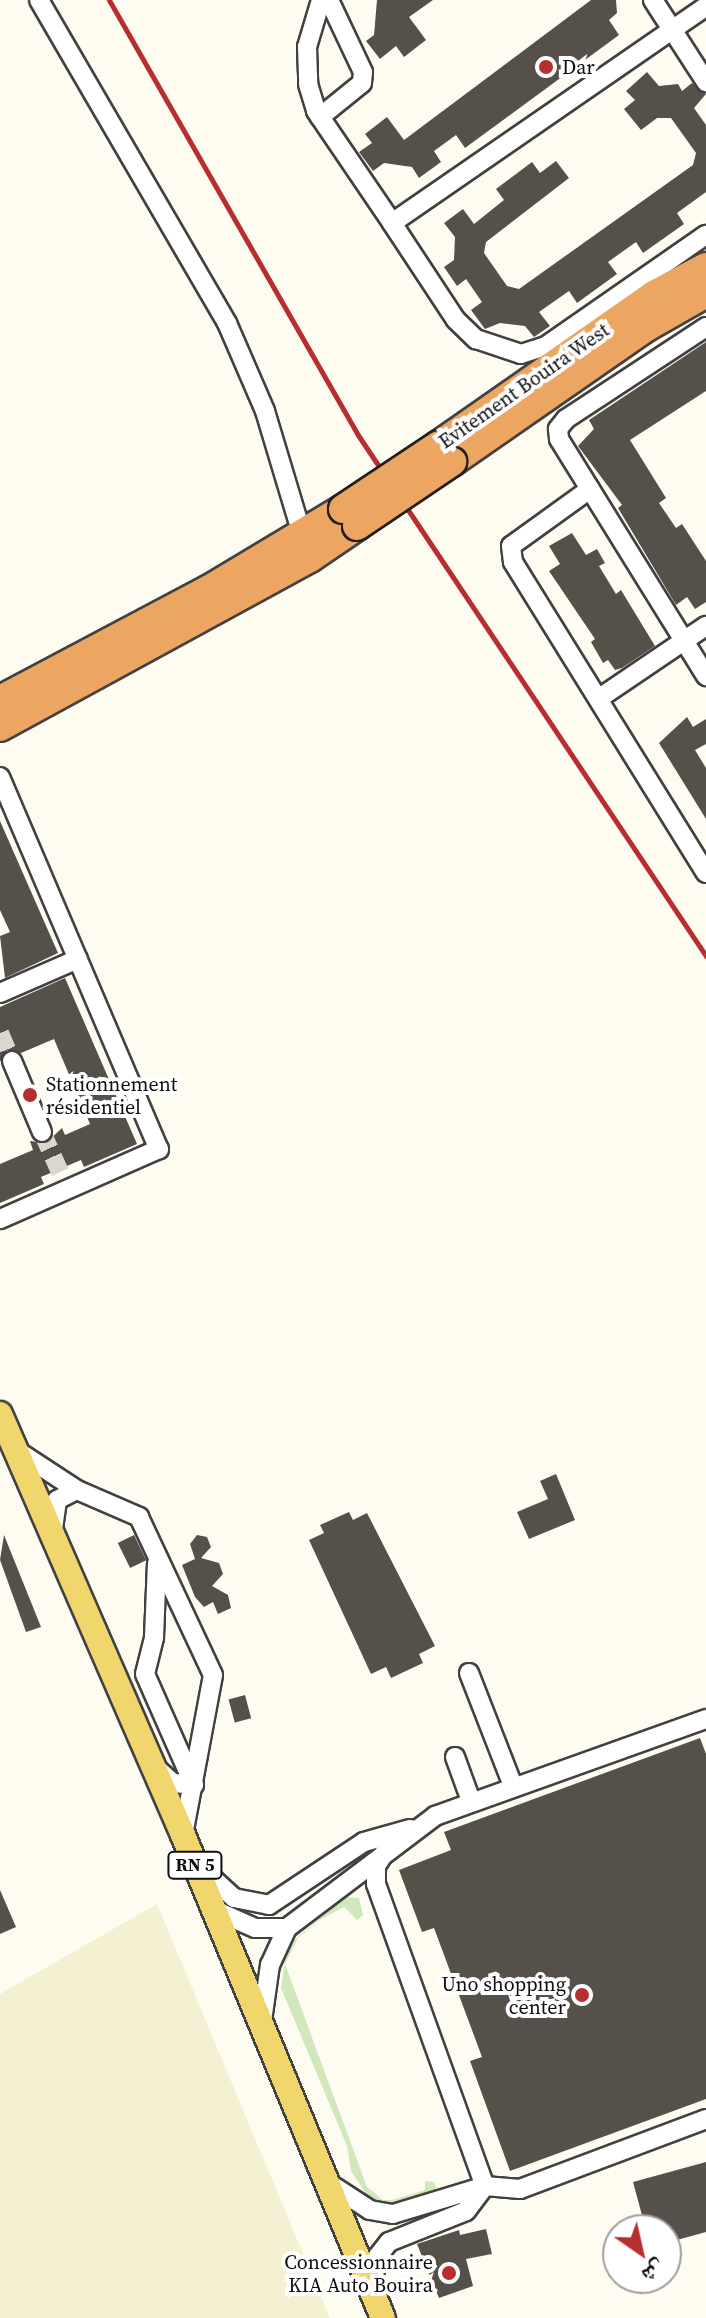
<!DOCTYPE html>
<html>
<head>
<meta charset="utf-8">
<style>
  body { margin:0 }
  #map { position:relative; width:706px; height:2318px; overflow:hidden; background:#fefcf0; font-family:"Source Serif 4","Noto Naskh Arabic",serif }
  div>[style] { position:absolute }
  .farmland>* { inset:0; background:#f3f1d2 }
  .green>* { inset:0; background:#d1e7bc }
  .building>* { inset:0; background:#56504b; transform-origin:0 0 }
  .minor-tunnel>* { height:18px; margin-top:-9px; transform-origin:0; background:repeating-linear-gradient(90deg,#dad8ce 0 18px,transparent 0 27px) }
  .roads { filter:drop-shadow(2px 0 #414141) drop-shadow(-2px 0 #414141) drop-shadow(0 2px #414141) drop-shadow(0 -2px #414141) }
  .minor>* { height:18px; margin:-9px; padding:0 9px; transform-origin:9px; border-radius:9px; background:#fff }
  .major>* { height:24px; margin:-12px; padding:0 12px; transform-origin:12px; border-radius:12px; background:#f1d66e }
  .highway>* { height:28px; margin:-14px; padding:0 14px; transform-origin:14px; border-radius:14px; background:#eca661 }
  .rail>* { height:5px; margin:-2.5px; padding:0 2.5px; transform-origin:2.5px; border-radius:2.5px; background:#b72e2f }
  .bridges { filter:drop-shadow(2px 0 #1f1f1f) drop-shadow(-2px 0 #1f1f1f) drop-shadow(0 2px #1f1f1f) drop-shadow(0 -2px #1f1f1f) }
  .highway-bridge>* { height:28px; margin:-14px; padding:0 14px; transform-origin:14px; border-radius:14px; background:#eca661 }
  .dots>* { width:22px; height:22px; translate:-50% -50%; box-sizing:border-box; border:4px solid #fff; border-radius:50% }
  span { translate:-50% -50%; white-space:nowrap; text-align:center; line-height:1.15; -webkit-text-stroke:8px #fff; paint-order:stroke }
  .shield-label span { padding:2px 6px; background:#fff; border:2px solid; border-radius:6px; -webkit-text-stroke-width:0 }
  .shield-label { font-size:18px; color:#0e0e0e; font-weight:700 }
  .poi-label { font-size:20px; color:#0e0e0e }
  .left { translate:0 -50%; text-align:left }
  .right { translate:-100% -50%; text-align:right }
  .street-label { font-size:20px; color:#0e0e0e }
  .north { position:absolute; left:602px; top:2214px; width:80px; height:80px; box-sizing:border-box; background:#fff; border:2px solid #9f9f9f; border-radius:50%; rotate:146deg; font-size:22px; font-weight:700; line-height:32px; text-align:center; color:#0e0e0e }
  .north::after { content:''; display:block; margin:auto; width:28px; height:36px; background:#b72e2f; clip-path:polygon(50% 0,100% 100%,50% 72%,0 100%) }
</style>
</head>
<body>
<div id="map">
  <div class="farmland">
    <div style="clip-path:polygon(157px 1904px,330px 2318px,0 2318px,0 1994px)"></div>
  </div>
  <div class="green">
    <div style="clip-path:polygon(346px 1897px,359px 1898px,363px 1915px,357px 1920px,344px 1907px,318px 1921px,298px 1938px,285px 1964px,367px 2187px,383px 2200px,392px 2200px,425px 2190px,425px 2181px,434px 2182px,437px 2191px,391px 2205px,368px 2197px,351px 2171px,347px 2146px,281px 1988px,287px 1946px)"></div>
  </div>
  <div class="building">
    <div style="clip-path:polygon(377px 0,433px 0,409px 17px,426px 40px,404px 57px,396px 46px,380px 59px,366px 41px,374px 35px)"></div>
    <div style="clip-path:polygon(591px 0,616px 0,617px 13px,609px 20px,619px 35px,465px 148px,456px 135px,434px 151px,441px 162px,419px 178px,412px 167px,384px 163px,373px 171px,359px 152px,372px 143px,365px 134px,387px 117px,404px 140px)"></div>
    <div style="clip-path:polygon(647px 72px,659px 86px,678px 84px,682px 91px,692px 83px,706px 94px,694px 108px,706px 125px,706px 192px,677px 213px,684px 224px,643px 253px,636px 242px,608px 262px,617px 274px,577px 303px,569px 291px,539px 312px,550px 326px,534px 337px,525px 326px,500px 323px,485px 329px,471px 310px,482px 302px,466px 279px,457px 286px,444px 267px,454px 260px,455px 237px,444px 223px,463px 209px,474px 224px,504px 200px,496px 189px,532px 162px,540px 173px,556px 161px,569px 178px,486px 242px,484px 253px,507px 286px,519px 289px,693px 165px,696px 153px,671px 118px,657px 118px,641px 130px,624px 109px,635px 100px,626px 91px)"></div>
    <div style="clip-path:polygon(706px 342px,706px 391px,630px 440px,666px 498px,659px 503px,676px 528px,682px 524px,706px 561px,706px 602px,695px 609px,687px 597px,676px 605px,618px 508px,622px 505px,578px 446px,594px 429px,589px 420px)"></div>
    <div style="clip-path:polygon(572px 533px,586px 555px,597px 549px,605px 563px,599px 566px,616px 594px,621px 590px,655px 646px,622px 668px,615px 670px,608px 660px,603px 663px,591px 642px,595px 639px,549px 571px,560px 564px,549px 546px)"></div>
    <div style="clip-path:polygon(687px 717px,693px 727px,706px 719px,706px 744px,695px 750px,706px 768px,706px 819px,659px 743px)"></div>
    <div style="clip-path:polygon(0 821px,58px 953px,5px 978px,0 936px,10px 932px,0 910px)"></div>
    <div style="clip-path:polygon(65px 978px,137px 1144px,84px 1167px,81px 1160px,41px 1177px,44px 1184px,0 1203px,0 1164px,33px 1150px,30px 1141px,46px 1143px,62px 1128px,65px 1135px,90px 1124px,54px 1039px,21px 1053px,7px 1050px,0 1062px,0 1007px)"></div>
    <div style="clip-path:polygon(556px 1474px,575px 1520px,529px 1539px,517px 1512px,548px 1499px,540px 1481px)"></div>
    <div style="clip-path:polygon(349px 1512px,353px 1520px,367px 1513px,435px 1646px,419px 1654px,423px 1663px,391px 1678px,386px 1667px,371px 1674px,309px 1540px,324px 1533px,320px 1525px)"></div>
    <div style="clip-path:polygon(4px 1535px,41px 1627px,26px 1632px,0 1560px)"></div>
    <div style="left:134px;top:1535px;width:28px;height:18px;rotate:64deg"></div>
    <div style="clip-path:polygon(197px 1535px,207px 1537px,211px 1547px,201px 1558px,219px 1563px,223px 1574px,212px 1586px,228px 1595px,231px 1608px,218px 1614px,213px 1602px,204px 1607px,195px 1597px,182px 1565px,195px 1559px,190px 1544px)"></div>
    <div style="left:245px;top:1695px;width:24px;height:17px;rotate:75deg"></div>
    <div style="clip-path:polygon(700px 1738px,706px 1754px,706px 2099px,510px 2171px,470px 2061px,482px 2057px,434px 1928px,422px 1932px,399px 1870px,451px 1850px,444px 1832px)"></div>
    <div style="clip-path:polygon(0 1890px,16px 1927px,0 1934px)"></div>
    <div style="clip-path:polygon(706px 2162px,706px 2232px,666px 2243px,666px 2230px,646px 2230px,633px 2182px)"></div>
    <div style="clip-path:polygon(486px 2229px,492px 2254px,466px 2259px,473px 2286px,439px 2298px,417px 2244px,459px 2230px,460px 2235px)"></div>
  </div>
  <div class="minor-tunnel">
    <div style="left:0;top:1033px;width:30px;rotate:67deg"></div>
    <div style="left:42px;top:1132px;width:44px;rotate:65.8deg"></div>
  </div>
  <div class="roads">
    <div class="minor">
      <div style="left:39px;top:0;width:374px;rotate:59.8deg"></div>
      <div style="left:227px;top:323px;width:96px;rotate:66.6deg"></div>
      <div style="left:265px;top:411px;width:136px;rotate:73.3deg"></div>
      <div style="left:321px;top:0;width:49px;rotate:106.6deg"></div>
      <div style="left:307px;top:47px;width:37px;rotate:88deg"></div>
      <div style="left:308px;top:84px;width:28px;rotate:73deg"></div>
      <div style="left:316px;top:111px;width:135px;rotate:55.8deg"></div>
      <div style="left:392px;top:223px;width:382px;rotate:-34.6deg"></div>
      <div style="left:653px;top:0;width:98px;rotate:57.1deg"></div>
      <div style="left:320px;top:117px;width:54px;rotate:-39deg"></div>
      <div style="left:362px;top:83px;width:11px;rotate:-85deg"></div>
      <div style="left:363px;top:72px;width:80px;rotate:-115.3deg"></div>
      <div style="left:392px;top:223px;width:116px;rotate:56.6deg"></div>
      <div style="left:456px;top:320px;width:28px;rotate:44deg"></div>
      <div style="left:476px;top:339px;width:47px;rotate:18.4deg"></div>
      <div style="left:521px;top:354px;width:26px;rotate:-18deg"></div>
      <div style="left:546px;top:346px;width:195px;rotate:-34.8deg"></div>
      <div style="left:706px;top:327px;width:168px;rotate:146.7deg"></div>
      <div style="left:566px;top:419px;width:13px;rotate:129deg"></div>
      <div style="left:558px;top:429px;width:10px;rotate:84deg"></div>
      <div style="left:559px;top:439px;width:279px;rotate:58.2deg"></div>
      <div style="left:590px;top:489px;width:97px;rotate:144.2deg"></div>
      <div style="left:511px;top:546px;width:16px;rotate:83deg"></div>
      <div style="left:513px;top:562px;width:366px;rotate:58.2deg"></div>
      <div style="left:601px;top:697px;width:127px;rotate:-34.1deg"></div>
      <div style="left:0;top:777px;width:405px;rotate:66.9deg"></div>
      <div style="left:159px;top:1149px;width:174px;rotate:156.2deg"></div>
      <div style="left:0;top:993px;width:85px;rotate:-23.6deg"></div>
      <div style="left:12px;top:1061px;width:77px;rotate:67.1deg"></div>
      <div style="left:16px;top:1450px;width:73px;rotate:33.3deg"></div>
      <div style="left:77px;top:1490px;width:68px;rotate:23.5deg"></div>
      <div style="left:139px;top:1517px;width:174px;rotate:64.9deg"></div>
      <div style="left:213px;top:1675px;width:163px;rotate:100.6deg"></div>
      <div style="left:53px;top:1529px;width:29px;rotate:-82deg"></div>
      <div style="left:57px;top:1500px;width:22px;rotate:-27deg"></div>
      <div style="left:469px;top:1673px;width:121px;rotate:68.7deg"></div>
      <div style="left:455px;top:1757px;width:47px;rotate:70deg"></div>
      <div style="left:155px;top:1767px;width:24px;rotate:42deg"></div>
      <div style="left:173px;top:1783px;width:21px;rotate:5deg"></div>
      <div style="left:194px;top:1785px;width:121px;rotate:-113.8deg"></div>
      <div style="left:145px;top:1674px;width:38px;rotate:-76deg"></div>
      <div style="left:154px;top:1637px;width:74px;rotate:-87.7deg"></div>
      <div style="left:385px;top:1852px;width:17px;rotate:123deg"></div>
      <div style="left:376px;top:1866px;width:18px;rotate:90deg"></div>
      <div style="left:376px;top:1884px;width:321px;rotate:70.2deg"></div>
      <div style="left:485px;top:2186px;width:35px;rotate:5deg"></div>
      <div style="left:520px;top:2189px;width:199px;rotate:-20.6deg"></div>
      <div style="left:198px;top:1865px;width:49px;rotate:42.5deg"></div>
      <div style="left:234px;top:1898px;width:36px;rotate:11deg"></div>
      <div style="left:269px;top:1905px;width:114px;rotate:-33.6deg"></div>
      <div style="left:364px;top:1842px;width:48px;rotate:-15.8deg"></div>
      <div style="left:212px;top:1909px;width:47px;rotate:23.8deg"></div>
      <div style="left:255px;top:1928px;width:32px"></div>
      <div style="left:287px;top:1928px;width:186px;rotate:-37.1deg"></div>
      <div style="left:435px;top:1816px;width:288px;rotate:-19.7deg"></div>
      <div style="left:262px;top:2021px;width:57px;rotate:-81.9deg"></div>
      <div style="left:270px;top:1965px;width:41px;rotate:-65.3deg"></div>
      <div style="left:327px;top:2182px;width:51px;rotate:33.1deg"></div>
      <div style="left:370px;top:2210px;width:23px;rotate:10deg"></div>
      <div style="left:393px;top:2214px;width:96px;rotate:-16.9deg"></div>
      <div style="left:371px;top:2289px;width:34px;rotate:-78deg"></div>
      <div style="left:378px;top:2256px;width:18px;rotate:-52deg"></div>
      <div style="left:389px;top:2242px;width:83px;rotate:-21.9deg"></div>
      <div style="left:466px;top:2211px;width:31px;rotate:-53deg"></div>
    </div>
    <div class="major">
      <div style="left:0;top:1414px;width:459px;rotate:66.5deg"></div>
      <div style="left:183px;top:1835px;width:523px;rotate:67.51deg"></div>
    </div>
    <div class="highway">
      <div style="left:439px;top:445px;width:262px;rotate:-34.9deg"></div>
      <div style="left:654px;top:295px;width:59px;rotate:-28.3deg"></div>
      <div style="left:452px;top:462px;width:235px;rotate:-34.8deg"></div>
      <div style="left:645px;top:328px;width:70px;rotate:-29.8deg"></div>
      <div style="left:0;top:700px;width:235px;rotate:-27.9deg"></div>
      <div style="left:208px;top:590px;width:157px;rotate:-31deg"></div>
      <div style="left:0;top:727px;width:353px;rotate:-28.6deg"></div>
      <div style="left:310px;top:558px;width:57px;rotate:-34.2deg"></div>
    </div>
  </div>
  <div class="rail">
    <div style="left:109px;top:0;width:501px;rotate:60.21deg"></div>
    <div style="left:358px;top:435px;width:627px;rotate:56.26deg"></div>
  </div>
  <div class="bridges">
    <div class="highway-bridge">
      <div style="left:343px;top:509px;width:115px;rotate:-33.7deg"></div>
      <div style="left:357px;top:526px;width:115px;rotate:-34deg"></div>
    </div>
  </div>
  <div class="dots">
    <div style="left:546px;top:67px;background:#b72e2f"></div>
    <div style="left:30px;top:1095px;background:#b72e2f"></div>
    <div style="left:582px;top:1995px;background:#b72e2f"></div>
    <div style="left:449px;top:2273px;background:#b72e2f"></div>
  </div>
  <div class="shield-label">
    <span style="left:195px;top:1865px">RN 5</span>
  </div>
  <div class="poi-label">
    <span class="left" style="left:562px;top:67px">Dar</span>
    <span class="left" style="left:46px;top:1096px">Stationnement<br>résidentiel</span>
    <span class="right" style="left:566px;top:1996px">Uno shopping<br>center</span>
    <span class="right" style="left:433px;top:2274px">Concessionnaire<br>KIA Auto Bouira</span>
  </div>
  <div class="street-label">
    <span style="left:524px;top:386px;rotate:-35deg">Evitement Bouira West</span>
  </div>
  <div class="north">ش</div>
</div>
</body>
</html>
